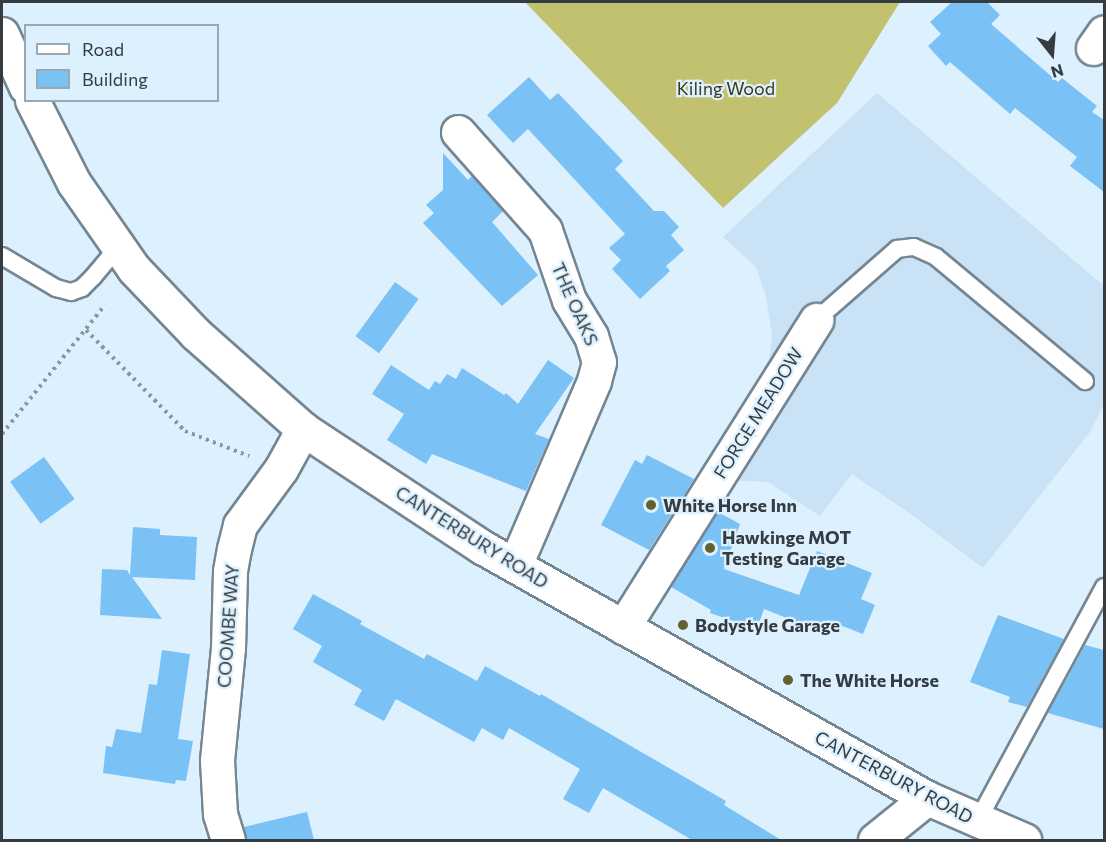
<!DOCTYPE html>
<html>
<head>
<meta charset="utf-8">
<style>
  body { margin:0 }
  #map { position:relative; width:1106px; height:842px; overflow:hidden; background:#ddf0fe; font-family:Commissioner,sans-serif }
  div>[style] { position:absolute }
  .built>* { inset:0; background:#cae2f5 }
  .forest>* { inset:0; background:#c2c170 }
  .building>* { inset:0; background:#7ac1f5; transform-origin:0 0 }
  .path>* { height:4px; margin-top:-2px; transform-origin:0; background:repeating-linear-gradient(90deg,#8a97a1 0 3px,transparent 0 7.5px) }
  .roads { filter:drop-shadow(2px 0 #758693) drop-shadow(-2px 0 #758693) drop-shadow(0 2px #758693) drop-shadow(0 -2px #758693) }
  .service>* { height:16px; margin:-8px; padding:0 8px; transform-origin:8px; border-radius:8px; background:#fff }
  .minor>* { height:33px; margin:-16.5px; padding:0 16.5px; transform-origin:16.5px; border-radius:16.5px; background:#fff }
  .tertiary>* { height:33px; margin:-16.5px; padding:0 16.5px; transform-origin:16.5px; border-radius:16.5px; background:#fff }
  .dots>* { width:16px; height:16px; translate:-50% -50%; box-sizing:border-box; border:3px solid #ddf0fe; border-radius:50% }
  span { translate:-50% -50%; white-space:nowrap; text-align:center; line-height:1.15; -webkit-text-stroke:4.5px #ddf0fe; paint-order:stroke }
  .park-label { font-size:18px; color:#3b3a17 }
  .street-label { font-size:18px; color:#343c41 }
  .poi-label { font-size:18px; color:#343c41; font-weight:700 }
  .left { translate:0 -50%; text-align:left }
  .frame { position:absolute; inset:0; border:3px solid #343c41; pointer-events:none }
  .legend { position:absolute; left:24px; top:24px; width:195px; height:78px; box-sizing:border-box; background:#ddf0fe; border:2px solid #99a8b2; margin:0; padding:8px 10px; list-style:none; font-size:18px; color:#343c41 }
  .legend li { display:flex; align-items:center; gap:12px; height:30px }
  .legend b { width:30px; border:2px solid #99a8b2 }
  .north { position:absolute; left:1022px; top:24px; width:60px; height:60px; -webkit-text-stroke:4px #ddf0fe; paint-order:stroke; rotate:163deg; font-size:16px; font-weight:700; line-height:24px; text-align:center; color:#343c41 }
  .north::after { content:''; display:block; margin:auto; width:21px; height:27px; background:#343c41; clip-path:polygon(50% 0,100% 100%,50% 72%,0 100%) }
</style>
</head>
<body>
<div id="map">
  <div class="built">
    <div style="clip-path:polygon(877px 93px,1104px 286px,1104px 405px,1090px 432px,983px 568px,915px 517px,852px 474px,820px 516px,768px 482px,710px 479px,768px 371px,772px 336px,766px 296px,756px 267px,723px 237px)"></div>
  </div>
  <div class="forest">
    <div style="clip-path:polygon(525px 2px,900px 2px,837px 103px,723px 208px)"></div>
  </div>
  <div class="building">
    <div style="clip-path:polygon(952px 2px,987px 2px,1000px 15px,991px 24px,1058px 82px,1062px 78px,1097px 106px,1092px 112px,1104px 120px,1104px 192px,1070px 166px,1077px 157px,1015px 108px,1010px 114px,950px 62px,946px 66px,928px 46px,941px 34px,930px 22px)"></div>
    <div style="clip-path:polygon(529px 77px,550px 100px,558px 93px,623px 161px,615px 169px,654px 211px,664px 211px,679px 227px,671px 235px,684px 250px,666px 266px,670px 271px,640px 299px,612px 269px,621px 260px,609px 248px,625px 234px,528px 129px,513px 143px,487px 115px)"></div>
    <div style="clip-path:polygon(443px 153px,468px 180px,472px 176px,503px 211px,492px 222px,538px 275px,502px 306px,423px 223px,434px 213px,426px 205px,443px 190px)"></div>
    <div style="left:395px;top:282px;width:29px;height:67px;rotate:36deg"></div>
    <div style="clip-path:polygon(548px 360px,574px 378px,535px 434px,549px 439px,526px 491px,432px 454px,426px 464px,387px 440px,404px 414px,372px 394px,391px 365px,429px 390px,435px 381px,440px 384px,447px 374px,456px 379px,462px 368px,504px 395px,506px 393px,518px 404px)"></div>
    <div style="clip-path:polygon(647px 455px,694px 479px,649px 550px,601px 525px,635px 460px,642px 464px)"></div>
    <div style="left:44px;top:457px;width:52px;height:42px;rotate:54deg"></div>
    <div style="clip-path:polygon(718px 512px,740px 524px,724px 569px,799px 595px,817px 551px,872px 573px,861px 599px,875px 605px,863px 634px,827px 620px,822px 632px,764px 609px,757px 629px,710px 613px,711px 610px,671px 587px)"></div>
    <div style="clip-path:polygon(133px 527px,160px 529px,160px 535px,197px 537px,195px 580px,132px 577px,162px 619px,100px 615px,102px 569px,127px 570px,130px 575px)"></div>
    <div style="clip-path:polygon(313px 594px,362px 621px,360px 624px,424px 659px,427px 654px,477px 681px,485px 666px,540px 696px,541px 694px,726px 801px,724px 805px,781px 840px,692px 840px,603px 788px,589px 813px,563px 799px,580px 769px,509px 728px,503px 740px,482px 728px,474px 742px,396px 699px,384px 721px,354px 705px,362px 690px,313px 662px,322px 646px,293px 629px)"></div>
    <div style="clip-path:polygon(998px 615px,1064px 639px,1027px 707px,1008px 702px,1010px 697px,970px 682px)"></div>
    <div style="clip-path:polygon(1085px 645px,1104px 650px,1104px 729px,1048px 713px)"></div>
    <div style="clip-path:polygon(162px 650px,190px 654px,178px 739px,193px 741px,186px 781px,176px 780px,175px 784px,103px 773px,106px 746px,112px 747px,116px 729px,141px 733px,149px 684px,157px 685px)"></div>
    <div style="clip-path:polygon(307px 812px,314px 840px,246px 840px,244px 827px)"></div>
  </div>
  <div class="path">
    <div style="left:86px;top:330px;width:141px;rotate:45.6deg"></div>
    <div style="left:185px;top:431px;width:69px;rotate:21.3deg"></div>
    <div style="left:2px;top:434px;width:165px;rotate:-51.4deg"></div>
  </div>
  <div class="roads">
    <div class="service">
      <div style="left:2px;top:256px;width:63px;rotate:30.7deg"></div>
      <div style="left:56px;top:288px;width:16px;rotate:15deg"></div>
      <div style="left:71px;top:292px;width:12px;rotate:-20deg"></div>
      <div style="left:82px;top:288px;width:16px;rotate:-45deg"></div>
      <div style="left:93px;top:277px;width:38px;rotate:-50deg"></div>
      <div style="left:816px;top:320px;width:108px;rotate:-41.2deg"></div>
      <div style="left:897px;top:249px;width:17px;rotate:-7deg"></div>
      <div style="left:914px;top:247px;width:24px;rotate:24deg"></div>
      <div style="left:936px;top:257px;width:194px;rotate:39.8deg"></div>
      <div style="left:977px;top:822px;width:267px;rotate:-61.6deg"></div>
    </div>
    <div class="minor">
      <div style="left:1093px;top:48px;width:19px;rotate:-55deg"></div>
      <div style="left:458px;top:132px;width:131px;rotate:48.4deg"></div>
      <div style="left:545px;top:230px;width:74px;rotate:71.1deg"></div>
      <div style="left:569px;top:300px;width:42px;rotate:58.6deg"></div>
      <div style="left:591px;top:336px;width:27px;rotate:73deg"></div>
      <div style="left:599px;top:362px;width:20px;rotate:105deg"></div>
      <div style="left:594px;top:381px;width:200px;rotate:113.2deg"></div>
      <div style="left:623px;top:627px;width:363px;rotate:-57.8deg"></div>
      <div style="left:228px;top:840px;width:27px;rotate:-107deg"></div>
      <div style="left:220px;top:814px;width:54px;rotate:-93.2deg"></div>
      <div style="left:217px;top:760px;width:113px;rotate:-84.4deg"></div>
      <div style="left:228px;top:648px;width:77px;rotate:-88.5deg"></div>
      <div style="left:230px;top:571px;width:22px;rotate:-80deg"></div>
      <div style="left:234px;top:549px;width:25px;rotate:-76deg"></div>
      <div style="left:240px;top:525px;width:69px;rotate:-53.8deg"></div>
      <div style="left:281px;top:469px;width:46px;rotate:-61.2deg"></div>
      <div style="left:875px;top:840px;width:67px;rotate:-38.9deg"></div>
    </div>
    <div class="tertiary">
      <div style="left:2px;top:34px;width:58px;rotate:65.6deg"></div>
      <div style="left:32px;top:100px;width:93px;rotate:63.2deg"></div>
      <div style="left:74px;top:183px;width:105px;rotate:55.1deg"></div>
      <div style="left:134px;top:269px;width:90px;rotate:46.4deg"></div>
      <div style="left:196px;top:334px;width:143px;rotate:41.6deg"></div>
      <div style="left:303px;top:429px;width:214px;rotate:33.4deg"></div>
      <div style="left:482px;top:547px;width:511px;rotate:29.42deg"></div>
      <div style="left:927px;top:798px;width:106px;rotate:23.4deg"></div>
    </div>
  </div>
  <div class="dots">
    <div style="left:651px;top:505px;background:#63622f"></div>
    <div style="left:710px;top:548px;background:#63622f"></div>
    <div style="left:683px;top:625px;background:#63622f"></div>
    <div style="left:788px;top:680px;background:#63622f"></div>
  </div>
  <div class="park-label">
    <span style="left:726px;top:88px">Kiling Wood</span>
  </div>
  <div class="street-label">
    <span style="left:575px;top:304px;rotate:66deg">THE OAKS</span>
    <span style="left:758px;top:413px;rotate:-58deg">FORGE MEADOW</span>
    <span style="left:472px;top:537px;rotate:32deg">CANTERBURY ROAD</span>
    <span style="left:228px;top:626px;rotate:-86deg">COOMBE WAY</span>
    <span style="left:894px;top:777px;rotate:28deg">CANTERBURY ROAD</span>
  </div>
  <div class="poi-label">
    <span class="left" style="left:663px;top:505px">White Horse Inn</span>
    <span class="left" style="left:722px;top:548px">Hawkinge MOT<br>Testing Garage</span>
    <span class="left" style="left:695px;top:625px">Bodystyle Garage</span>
    <span class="left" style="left:800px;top:680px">The White Horse</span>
  </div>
  <div class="frame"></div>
  <ul class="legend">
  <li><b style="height:8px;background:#fff"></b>Road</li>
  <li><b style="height:16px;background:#7ac1f5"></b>Building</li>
  </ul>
  <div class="north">N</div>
</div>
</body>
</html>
